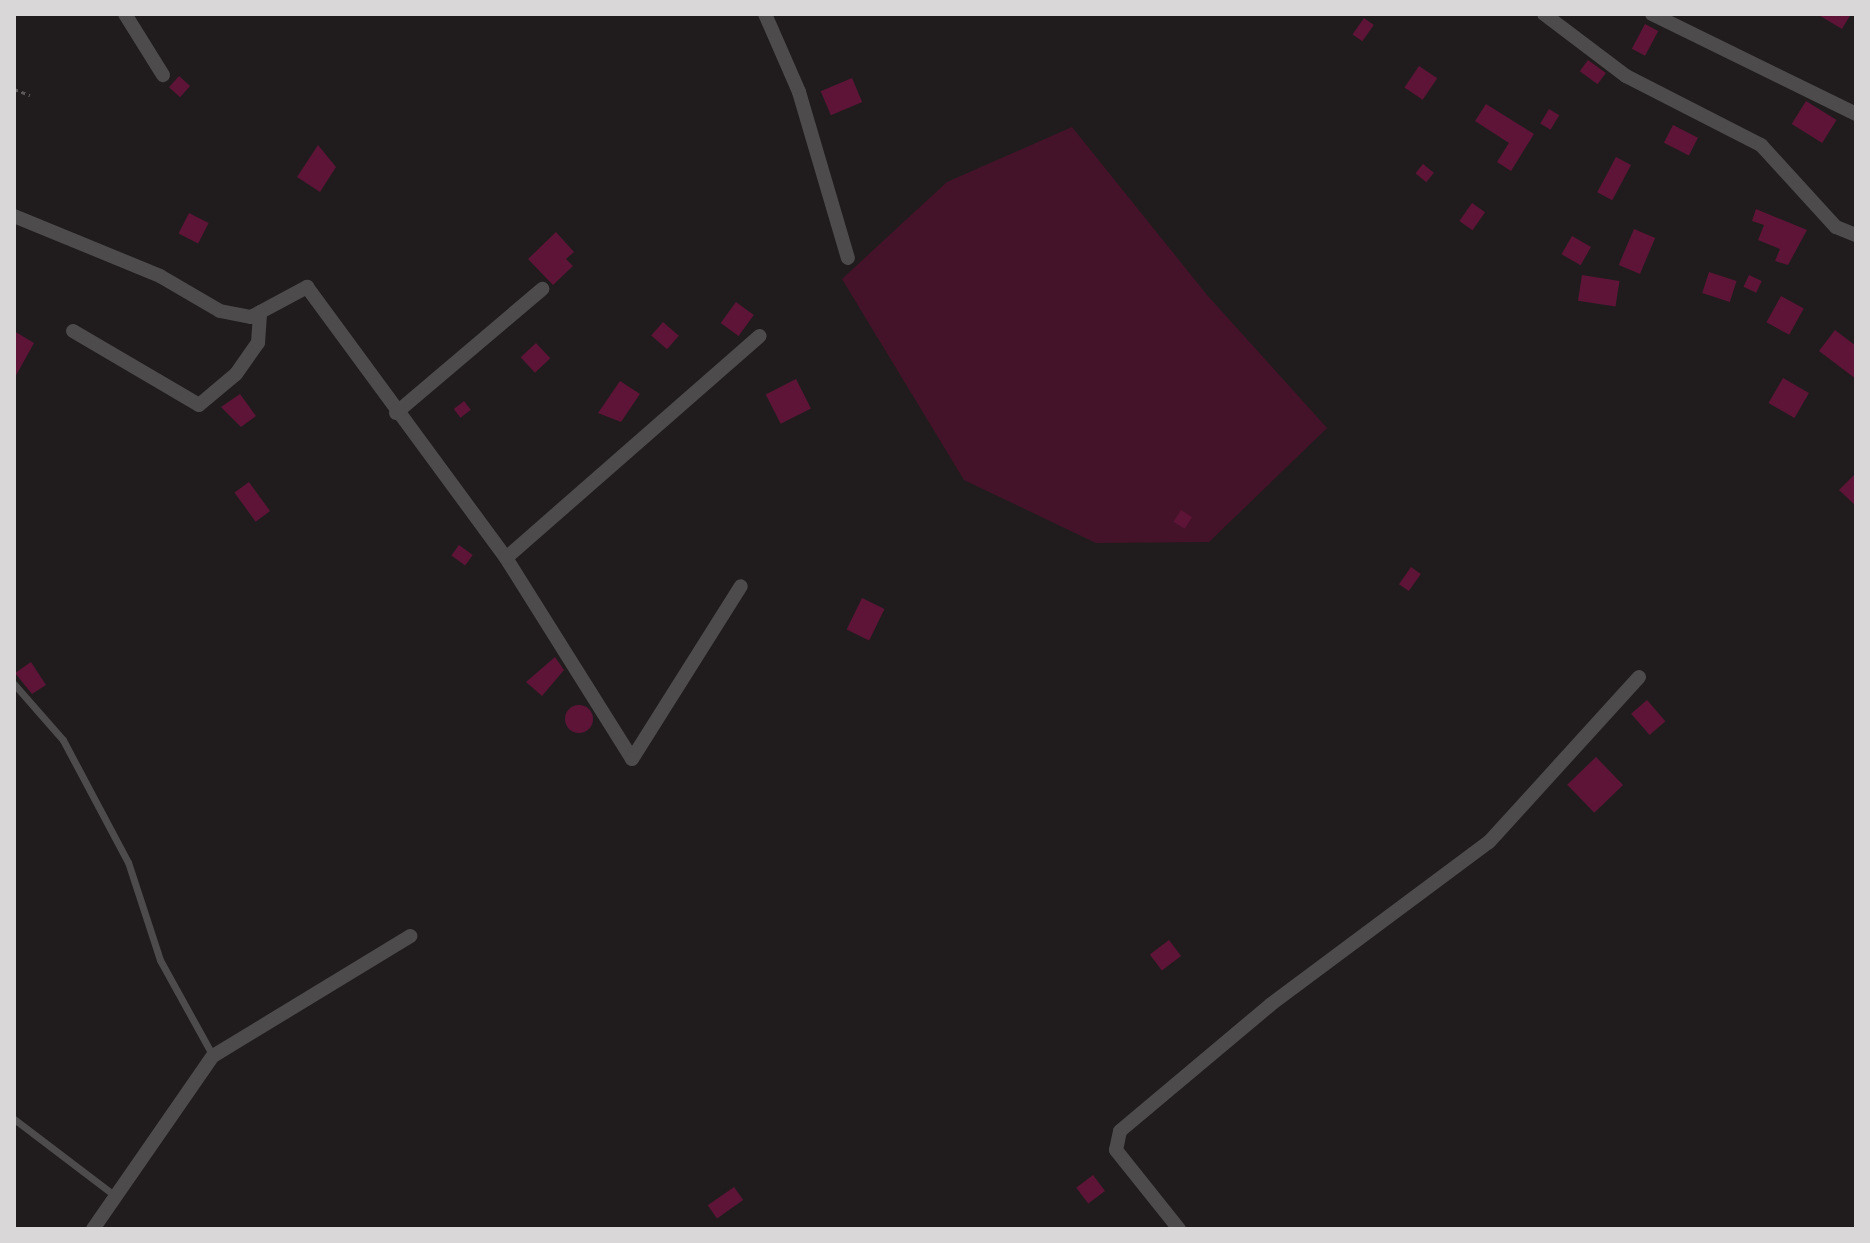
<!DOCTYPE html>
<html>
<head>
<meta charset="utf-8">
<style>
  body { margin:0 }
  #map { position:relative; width:1870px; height:1243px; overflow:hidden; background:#201c1d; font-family:"PT Sans",sans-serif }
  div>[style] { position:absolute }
  .green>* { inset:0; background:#451329 }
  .building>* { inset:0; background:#5d1437; transform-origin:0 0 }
  .round { border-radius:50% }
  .path>* { height:3px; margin-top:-1.5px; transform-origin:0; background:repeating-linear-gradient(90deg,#5a5758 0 4px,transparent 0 8px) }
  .service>* { height:7px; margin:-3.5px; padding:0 3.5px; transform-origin:3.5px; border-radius:3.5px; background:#4d4b4c }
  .minor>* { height:14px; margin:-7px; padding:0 7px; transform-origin:7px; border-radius:7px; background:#4d4b4c }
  span { translate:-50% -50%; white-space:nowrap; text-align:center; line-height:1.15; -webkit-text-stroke:6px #201c1d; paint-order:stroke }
  .frame { position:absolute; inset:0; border:16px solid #dad7d8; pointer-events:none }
</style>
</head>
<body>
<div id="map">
  <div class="green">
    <div style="clip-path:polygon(1072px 127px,1207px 295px,1327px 428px,1209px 542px,1096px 543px,964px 480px,842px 279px,947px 182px)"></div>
  </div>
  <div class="building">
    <div style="clip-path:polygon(1817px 14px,1851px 14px,1842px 29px)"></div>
    <div style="left:1364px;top:18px;width:12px;height:20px;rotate:35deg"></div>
    <div style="left:1645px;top:24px;width:15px;height:28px;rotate:28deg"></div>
    <div style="left:1588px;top:60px;width:22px;height:14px;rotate:36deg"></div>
    <div style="left:1419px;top:66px;width:22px;height:26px;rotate:34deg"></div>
    <div style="left:179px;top:76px;width:15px;height:15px;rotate:42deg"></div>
    <div style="left:852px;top:78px;width:26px;height:34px;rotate:67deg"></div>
    <div style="left:1806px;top:101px;width:36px;height:27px;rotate:32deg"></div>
    <div style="clip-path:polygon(1486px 104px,1534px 134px,1511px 171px,1497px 162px,1509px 143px,1475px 121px)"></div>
    <div style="left:1549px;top:109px;width:12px;height:17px;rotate:31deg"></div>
    <div style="left:1673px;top:125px;width:28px;height:20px;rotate:27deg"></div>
    <div style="clip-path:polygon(318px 145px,336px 167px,320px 192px,297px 177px)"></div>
    <div style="left:1616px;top:157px;width:17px;height:40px;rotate:28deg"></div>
    <div style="left:1423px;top:164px;width:14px;height:12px;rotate:39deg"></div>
    <div style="left:1472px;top:203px;width:16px;height:22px;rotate:35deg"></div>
    <div style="clip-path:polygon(1756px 209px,1807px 230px,1788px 265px,1775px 261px,1780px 249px,1758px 240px,1764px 225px,1752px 221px)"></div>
    <div style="left:189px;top:213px;width:22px;height:23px;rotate:27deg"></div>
    <div style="left:1634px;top:229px;width:23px;height:39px;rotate:23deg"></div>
    <div style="clip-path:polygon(556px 232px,574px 252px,566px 259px,573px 266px,553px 285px,528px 259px)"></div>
    <div style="left:1572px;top:236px;width:22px;height:21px;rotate:30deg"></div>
    <div style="left:1709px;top:272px;width:29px;height:22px;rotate:18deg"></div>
    <div style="left:1582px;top:275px;width:38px;height:26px;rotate:9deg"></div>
    <div style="left:1749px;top:275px;width:14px;height:13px;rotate:25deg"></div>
    <div style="left:1781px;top:296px;width:26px;height:30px;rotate:29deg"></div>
    <div style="left:736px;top:302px;width:22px;height:26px;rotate:36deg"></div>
    <div style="left:663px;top:322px;width:21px;height:18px;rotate:41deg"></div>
    <div style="clip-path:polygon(1835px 330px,1856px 346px,1856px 379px,1819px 351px)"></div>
    <div style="clip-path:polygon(14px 331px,34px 343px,14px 379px)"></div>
    <div style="left:536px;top:343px;width:21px;height:21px;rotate:47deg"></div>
    <div style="left:1783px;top:378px;width:30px;height:29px;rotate:30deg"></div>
    <div style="left:796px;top:379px;width:33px;height:34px;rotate:63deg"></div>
    <div style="clip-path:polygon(620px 381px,640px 394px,621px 422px,598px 413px)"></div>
    <div style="clip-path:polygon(240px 394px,256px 416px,241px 427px,221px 407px)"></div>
    <div style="left:464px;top:401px;width:11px;height:13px;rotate:52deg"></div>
    <div style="clip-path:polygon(1856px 473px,1856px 506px,1839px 490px)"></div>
    <div style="left:249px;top:482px;width:36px;height:18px;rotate:54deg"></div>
    <div style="left:1181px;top:510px;width:13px;height:14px;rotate:32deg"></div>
    <div style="left:459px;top:545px;width:17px;height:13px;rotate:36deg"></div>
    <div style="left:1411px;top:567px;width:12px;height:21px;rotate:35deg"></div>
    <div style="left:862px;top:598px;width:25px;height:35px;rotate:26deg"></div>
    <div style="clip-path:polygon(555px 657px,564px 670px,542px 696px,526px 682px)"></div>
    <div style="clip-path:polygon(31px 662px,46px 685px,32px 694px,15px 673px)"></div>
    <div style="left:1647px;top:700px;width:28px;height:21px;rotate:49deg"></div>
    <div class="round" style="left:565px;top:705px;width:28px;height:28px"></div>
    <div style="left:1596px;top:757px;width:39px;height:40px;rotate:46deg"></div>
    <div style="left:1169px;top:940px;width:20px;height:24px;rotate:53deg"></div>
    <div style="left:1093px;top:1175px;width:20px;height:21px;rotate:53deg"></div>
    <div style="left:734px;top:1187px;width:16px;height:32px;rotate:55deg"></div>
  </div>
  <div class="path">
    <div style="left:14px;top:89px;width:17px;rotate:21deg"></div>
  </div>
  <div class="service">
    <div style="left:14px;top:684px;width:74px;rotate:48.8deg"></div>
    <div style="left:63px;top:740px;width:138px;rotate:62deg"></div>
    <div style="left:128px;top:862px;width:103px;rotate:71.9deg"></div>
    <div style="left:160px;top:960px;width:110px;rotate:61.1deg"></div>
    <div style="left:14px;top:1119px;width:126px;rotate:37.2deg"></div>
  </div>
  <div class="minor">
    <div style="left:125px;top:14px;width:72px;rotate:58.1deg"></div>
    <div style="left:765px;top:14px;width:85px;rotate:66.4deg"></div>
    <div style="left:799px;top:92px;width:173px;rotate:73.6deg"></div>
    <div style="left:1544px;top:14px;width:103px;rotate:37.1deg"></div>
    <div style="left:1626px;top:76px;width:152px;rotate:27.1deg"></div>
    <div style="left:1761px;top:145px;width:111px;rotate:47.6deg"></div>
    <div style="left:1836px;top:227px;width:22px;rotate:22deg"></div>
    <div style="left:1652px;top:14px;width:227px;rotate:26.1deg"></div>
    <div style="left:14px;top:216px;width:158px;rotate:22.3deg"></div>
    <div style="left:160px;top:276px;width:69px;rotate:30.3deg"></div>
    <div style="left:220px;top:311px;width:32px;rotate:11deg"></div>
    <div style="left:251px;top:317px;width:64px;rotate:-28.2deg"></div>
    <div style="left:307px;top:287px;width:336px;rotate:53.7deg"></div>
    <div style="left:506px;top:558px;width:237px;rotate:57.9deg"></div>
    <div style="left:632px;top:759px;width:204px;rotate:-57.8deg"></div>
    <div style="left:73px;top:331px;width:146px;rotate:30.4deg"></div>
    <div style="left:199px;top:405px;width:48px;rotate:-40deg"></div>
    <div style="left:236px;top:374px;width:38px;rotate:-55deg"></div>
    <div style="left:258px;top:343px;width:31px;rotate:-86deg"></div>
    <div style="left:396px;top:413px;width:192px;rotate:-40.3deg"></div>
    <div style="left:506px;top:558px;width:337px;rotate:-41.2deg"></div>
    <div style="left:93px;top:1229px;width:211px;rotate:-55.3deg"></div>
    <div style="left:213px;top:1056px;width:231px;rotate:-31.3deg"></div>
    <div style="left:1179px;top:1229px;width:101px;rotate:-128.6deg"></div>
    <div style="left:1116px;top:1150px;width:19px;rotate:-78deg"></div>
    <div style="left:1120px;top:1131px;width:196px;rotate:-40deg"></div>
    <div style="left:1270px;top:1005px;width:273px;rotate:-36.7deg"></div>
    <div style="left:1489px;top:842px;width:223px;rotate:-47.7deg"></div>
  </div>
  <div class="frame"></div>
</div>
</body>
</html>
